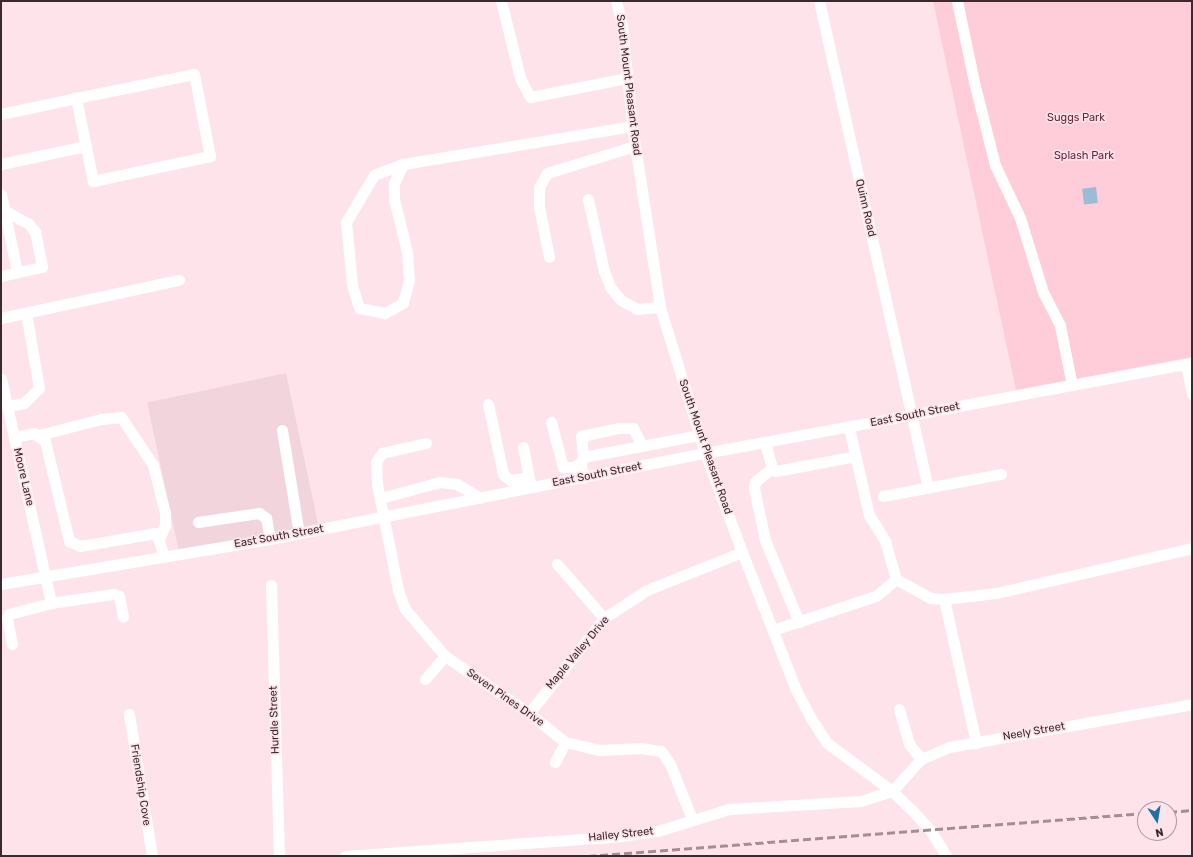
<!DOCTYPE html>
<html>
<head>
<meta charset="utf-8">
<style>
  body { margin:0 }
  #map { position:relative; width:1193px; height:857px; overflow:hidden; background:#fee4ea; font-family:Rubik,sans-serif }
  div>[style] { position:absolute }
  .built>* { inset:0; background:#f2d5dc; transform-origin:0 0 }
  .green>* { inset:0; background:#ffccd9 }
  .building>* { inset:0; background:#9bbcd4; transform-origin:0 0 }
  .minor>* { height:11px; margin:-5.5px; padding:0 5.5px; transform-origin:5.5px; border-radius:5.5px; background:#fff }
  .rail>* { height:3px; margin-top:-1.5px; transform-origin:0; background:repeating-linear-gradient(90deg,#a38e93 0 8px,transparent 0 12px) }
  span { translate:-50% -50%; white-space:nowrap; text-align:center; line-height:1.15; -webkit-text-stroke:3.5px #fee4ea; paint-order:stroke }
  .street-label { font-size:11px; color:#3a2a2e }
  .park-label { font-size:11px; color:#6b253e }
  .frame { position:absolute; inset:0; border:2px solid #3a2a2e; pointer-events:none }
  .north { position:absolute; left:1137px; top:801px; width:40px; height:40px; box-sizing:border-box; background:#fee4ea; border:1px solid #b09a9f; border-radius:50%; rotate:168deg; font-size:11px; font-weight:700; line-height:16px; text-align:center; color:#3a2a2e }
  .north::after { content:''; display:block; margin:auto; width:14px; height:18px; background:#1c72a2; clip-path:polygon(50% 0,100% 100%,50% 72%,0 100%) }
</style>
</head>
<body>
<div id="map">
  <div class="built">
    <div style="left:286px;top:373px;width:156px;height:142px;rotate:78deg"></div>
  </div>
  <div class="green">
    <div style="clip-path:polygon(933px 1px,1192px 1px,1192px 357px,1016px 390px)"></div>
  </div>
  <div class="building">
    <div style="left:1096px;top:187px;width:16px;height:14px;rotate:83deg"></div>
  </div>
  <div class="minor">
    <div style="left:501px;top:1px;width:79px;rotate:76.1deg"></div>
    <div style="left:520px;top:78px;width:21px;rotate:62deg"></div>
    <div style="left:530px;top:97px;width:99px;rotate:-11.1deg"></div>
    <div style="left:616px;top:1px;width:25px;rotate:76deg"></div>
    <div style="left:622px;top:25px;width:101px;rotate:84.3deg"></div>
    <div style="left:632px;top:126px;width:183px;rotate:81.2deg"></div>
    <div style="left:660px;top:307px;width:153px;rotate:72.9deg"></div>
    <div style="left:705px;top:453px;width:106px;rotate:69.5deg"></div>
    <div style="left:742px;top:552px;width:150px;rotate:68.6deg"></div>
    <div style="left:797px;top:692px;width:32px;rotate:62deg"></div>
    <div style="left:812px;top:720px;width:27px;rotate:57deg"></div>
    <div style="left:827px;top:743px;width:81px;rotate:36.4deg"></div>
    <div style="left:892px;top:791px;width:28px;rotate:44deg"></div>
    <div style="left:912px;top:810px;width:27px;rotate:48deg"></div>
    <div style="left:930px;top:830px;width:31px;rotate:58deg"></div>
    <div style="left:819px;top:1px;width:499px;rotate:77.4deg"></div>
    <div style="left:957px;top:1px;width:83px;rotate:78.1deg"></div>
    <div style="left:974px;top:82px;width:86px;rotate:75.8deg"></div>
    <div style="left:995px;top:165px;width:59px;rotate:64.7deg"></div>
    <div style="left:1020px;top:218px;width:77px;rotate:72.7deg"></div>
    <div style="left:1043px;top:292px;width:38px;rotate:63deg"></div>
    <div style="left:1060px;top:326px;width:60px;rotate:78.5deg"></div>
    <div style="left:1px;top:114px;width:77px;rotate:-12deg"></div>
    <div style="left:76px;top:98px;width:120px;rotate:-11.5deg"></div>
    <div style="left:194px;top:74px;width:84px;rotate:79deg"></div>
    <div style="left:210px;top:156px;width:120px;rotate:167.9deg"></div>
    <div style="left:93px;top:181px;width:85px;rotate:-101.6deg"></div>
    <div style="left:1px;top:164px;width:87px;rotate:-12deg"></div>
    <div style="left:403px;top:164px;width:21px;rotate:115deg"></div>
    <div style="left:394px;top:183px;width:16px;rotate:90deg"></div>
    <div style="left:394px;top:199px;width:55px;rotate:76.2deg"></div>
    <div style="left:407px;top:252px;width:28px;rotate:86deg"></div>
    <div style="left:409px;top:280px;width:24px;rotate:105deg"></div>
    <div style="left:403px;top:303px;width:21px;rotate:151deg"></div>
    <div style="left:385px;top:313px;width:26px;rotate:-169deg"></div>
    <div style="left:359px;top:308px;width:24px;rotate:-107deg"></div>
    <div style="left:352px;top:285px;width:63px;rotate:-95.4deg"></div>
    <div style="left:346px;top:222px;width:55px;rotate:-59.2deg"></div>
    <div style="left:374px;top:175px;width:31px;rotate:-21deg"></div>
    <div style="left:403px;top:164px;width:232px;rotate:-9.4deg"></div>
    <div style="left:1px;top:194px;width:80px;rotate:78.4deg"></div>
    <div style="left:588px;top:199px;width:74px;rotate:77.5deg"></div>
    <div style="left:604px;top:271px;width:17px;rotate:69deg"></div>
    <div style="left:610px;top:287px;width:17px;rotate:50deg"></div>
    <div style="left:621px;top:300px;width:18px;rotate:29deg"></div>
    <div style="left:637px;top:309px;width:23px;rotate:-5deg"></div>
    <div style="left:549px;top:257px;width:51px;rotate:-101.3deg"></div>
    <div style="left:539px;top:207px;width:20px;rotate:-90deg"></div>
    <div style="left:539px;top:187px;width:16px;rotate:-60deg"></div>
    <div style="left:547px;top:173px;width:92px;rotate:-17.1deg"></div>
    <div style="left:1px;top:276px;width:42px;rotate:-12.4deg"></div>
    <div style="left:42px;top:267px;width:36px;rotate:-101deg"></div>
    <div style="left:35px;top:232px;width:10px;rotate:-127deg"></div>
    <div style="left:29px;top:224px;width:29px;rotate:-151deg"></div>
    <div style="left:1px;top:318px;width:182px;rotate:-12.1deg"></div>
    <div style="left:1186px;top:365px;width:30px;rotate:78deg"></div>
    <div style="left:1px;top:379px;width:230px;rotate:77.4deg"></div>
    <div style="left:51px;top:603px;width:63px;rotate:-8.3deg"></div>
    <div style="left:113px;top:594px;width:6px;rotate:18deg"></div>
    <div style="left:119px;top:596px;width:21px;rotate:79deg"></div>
    <div style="left:488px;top:404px;width:72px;rotate:77.9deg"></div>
    <div style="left:503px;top:474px;width:9px;rotate:41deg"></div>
    <div style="left:510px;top:480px;width:18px;rotate:-9deg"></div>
    <div style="left:7px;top:406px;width:17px;rotate:-10deg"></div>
    <div style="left:24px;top:403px;width:21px;rotate:-45deg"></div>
    <div style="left:39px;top:388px;width:76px;rotate:-99.8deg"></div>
    <div style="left:551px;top:422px;width:47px;rotate:75.1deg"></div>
    <div style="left:563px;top:467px;width:10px"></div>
    <div style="left:573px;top:467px;width:9px;rotate:-27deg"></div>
    <div style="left:849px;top:428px;width:89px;rotate:77.1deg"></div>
    <div style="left:869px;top:515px;width:31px;rotate:58deg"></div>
    <div style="left:885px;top:541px;width:40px;rotate:74deg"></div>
    <div style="left:896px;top:579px;width:39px;rotate:29deg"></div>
    <div style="left:930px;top:598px;width:14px;rotate:4deg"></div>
    <div style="left:944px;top:599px;width:52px;rotate:-6.6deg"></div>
    <div style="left:996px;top:593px;width:201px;rotate:-12.9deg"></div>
    <div style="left:282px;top:430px;width:105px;rotate:80.7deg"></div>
    <div style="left:39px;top:435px;width:64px;rotate:-14.5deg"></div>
    <div style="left:101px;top:419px;width:20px;rotate:-6deg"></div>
    <div style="left:121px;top:417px;width:58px;rotate:56.3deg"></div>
    <div style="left:153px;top:465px;width:49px;rotate:76deg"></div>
    <div style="left:165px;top:513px;width:12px;rotate:90deg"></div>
    <div style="left:165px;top:525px;width:15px;rotate:113deg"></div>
    <div style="left:14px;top:437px;width:20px;rotate:-11deg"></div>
    <div style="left:34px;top:433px;width:14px;rotate:36deg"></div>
    <div style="left:45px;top:441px;width:103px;rotate:76.5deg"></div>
    <div style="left:69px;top:541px;width:12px;rotate:24deg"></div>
    <div style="left:80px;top:546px;width:77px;rotate:-9.7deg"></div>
    <div style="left:156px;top:533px;width:24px;rotate:71deg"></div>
    <div style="left:426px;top:443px;width:45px;rotate:167.2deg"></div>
    <div style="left:382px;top:453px;width:11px;rotate:124deg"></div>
    <div style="left:376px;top:462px;width:22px;rotate:87deg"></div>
    <div style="left:377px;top:484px;width:108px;rotate:78.8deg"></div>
    <div style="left:398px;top:590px;width:20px;rotate:70deg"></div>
    <div style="left:405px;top:609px;width:62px;rotate:49.6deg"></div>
    <div style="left:765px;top:443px;width:26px;rotate:74deg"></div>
    <div style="left:772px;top:468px;width:5px;rotate:37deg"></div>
    <div style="left:776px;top:471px;width:81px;rotate:-10.6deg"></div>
    <div style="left:523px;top:447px;width:38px;rotate:79deg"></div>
    <div style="left:583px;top:457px;width:21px;rotate:-95deg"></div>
    <div style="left:581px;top:436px;width:39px;rotate:-12deg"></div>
    <div style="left:619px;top:428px;width:14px"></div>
    <div style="left:633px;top:428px;width:20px;rotate:63deg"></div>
    <div style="left:772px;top:468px;width:22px;rotate:141deg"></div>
    <div style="left:755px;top:482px;width:6px;rotate:99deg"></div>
    <div style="left:754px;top:488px;width:53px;rotate:78.1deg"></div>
    <div style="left:765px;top:540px;width:89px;rotate:67.5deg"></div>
    <div style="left:583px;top:478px;width:15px;rotate:-98deg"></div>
    <div style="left:581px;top:463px;width:6px;rotate:-72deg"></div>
    <div style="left:583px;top:457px;width:118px;rotate:-10.7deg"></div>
    <div style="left:883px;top:496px;width:120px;rotate:-10.6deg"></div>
    <div style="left:381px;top:498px;width:61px;rotate:-15.2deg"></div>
    <div style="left:440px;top:482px;width:17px;rotate:7deg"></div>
    <div style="left:457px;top:484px;width:27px;rotate:31deg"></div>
    <div style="left:198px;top:522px;width:62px;rotate:-8.4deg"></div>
    <div style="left:259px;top:513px;width:9px;rotate:36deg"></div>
    <div style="left:266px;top:518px;width:21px;rotate:79deg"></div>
    <div style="left:557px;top:564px;width:72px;rotate:49deg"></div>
    <div style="left:1px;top:584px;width:273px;rotate:-9.5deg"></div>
    <div style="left:270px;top:539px;width:443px;rotate:-11.2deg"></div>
    <div style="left:705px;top:453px;width:495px;rotate:-10.5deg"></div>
    <div style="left:271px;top:585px;width:271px;rotate:88.3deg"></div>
    <div style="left:944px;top:599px;width:148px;rotate:77.5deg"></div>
    <div style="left:773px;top:630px;width:108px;rotate:-18.3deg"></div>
    <div style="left:876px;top:596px;width:26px;rotate:-40deg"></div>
    <div style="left:12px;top:644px;width:26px;rotate:-101deg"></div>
    <div style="left:7px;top:618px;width:4px;rotate:-63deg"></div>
    <div style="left:9px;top:614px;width:43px;rotate:-14.7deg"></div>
    <div style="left:425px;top:679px;width:30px;rotate:-49deg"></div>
    <div style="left:445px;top:656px;width:102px;rotate:34.2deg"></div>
    <div style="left:529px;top:713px;width:46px;rotate:38.9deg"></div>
    <div style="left:899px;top:709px;width:36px;rotate:74deg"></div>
    <div style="left:909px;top:744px;width:19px;rotate:51deg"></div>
    <div style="left:529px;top:713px;width:121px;rotate:-51.7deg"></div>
    <div style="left:604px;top:618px;width:51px;rotate:-33.1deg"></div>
    <div style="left:647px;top:590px;width:102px;rotate:-21.8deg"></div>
    <div style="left:129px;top:714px;width:144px;rotate:80.8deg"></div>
    <div style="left:555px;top:762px;width:22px;rotate:-63deg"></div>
    <div style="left:565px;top:742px;width:36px;rotate:13deg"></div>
    <div style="left:600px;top:750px;width:41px;rotate:-2.8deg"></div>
    <div style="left:641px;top:748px;width:20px;rotate:9deg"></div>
    <div style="left:661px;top:751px;width:16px;rotate:55deg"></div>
    <div style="left:670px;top:764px;width:59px;rotate:68.2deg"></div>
    <div style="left:345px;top:856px;width:277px;rotate:-4.1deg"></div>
    <div style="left:621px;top:836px;width:37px;rotate:-8deg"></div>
    <div style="left:658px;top:831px;width:74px;rotate:-17.2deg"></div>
    <div style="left:729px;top:809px;width:132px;rotate:-3.5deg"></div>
    <div style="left:861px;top:801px;width:33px;rotate:-18deg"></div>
    <div style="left:892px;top:791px;width:43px;rotate:-47.8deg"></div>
    <div style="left:921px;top:759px;width:30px;rotate:-23deg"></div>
    <div style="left:949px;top:747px;width:247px;rotate:-10deg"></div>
  </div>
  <div class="rail">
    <div style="left:1169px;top:812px;width:23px;rotate:-5deg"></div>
    <div style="left:588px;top:856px;width:559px;rotate:-4.41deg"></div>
  </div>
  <div class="street-label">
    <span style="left:628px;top:85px;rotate:83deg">South Mount Pleasant Road</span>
    <span style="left:865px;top:208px;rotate:77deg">Quinn Road</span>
    <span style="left:915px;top:415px;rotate:-11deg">East South Street</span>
    <span style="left:705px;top:447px;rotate:71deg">South Mount Pleasant Road</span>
    <span style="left:597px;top:475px;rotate:-11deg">East South Street</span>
    <span style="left:23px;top:477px;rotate:77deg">Moore Lane</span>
    <span style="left:279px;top:537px;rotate:-10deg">East South Street</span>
    <span style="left:578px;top:653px;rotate:-50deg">Maple Valley Drive</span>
    <span style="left:505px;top:698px;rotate:35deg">Seven Pines Drive</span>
    <span style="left:275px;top:720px;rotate:-92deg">Hurdle Street</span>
    <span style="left:1034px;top:732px;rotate:-10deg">Neely Street</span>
    <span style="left:140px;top:785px;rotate:81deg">Friendship Cove</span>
    <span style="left:621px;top:835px;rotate:-6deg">Halley Street</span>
  </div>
  <div class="park-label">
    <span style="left:1076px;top:118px">Suggs Park</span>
    <span style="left:1084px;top:156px">Splash Park</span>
  </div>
  <div class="frame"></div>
  <div class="north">N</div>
</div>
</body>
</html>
